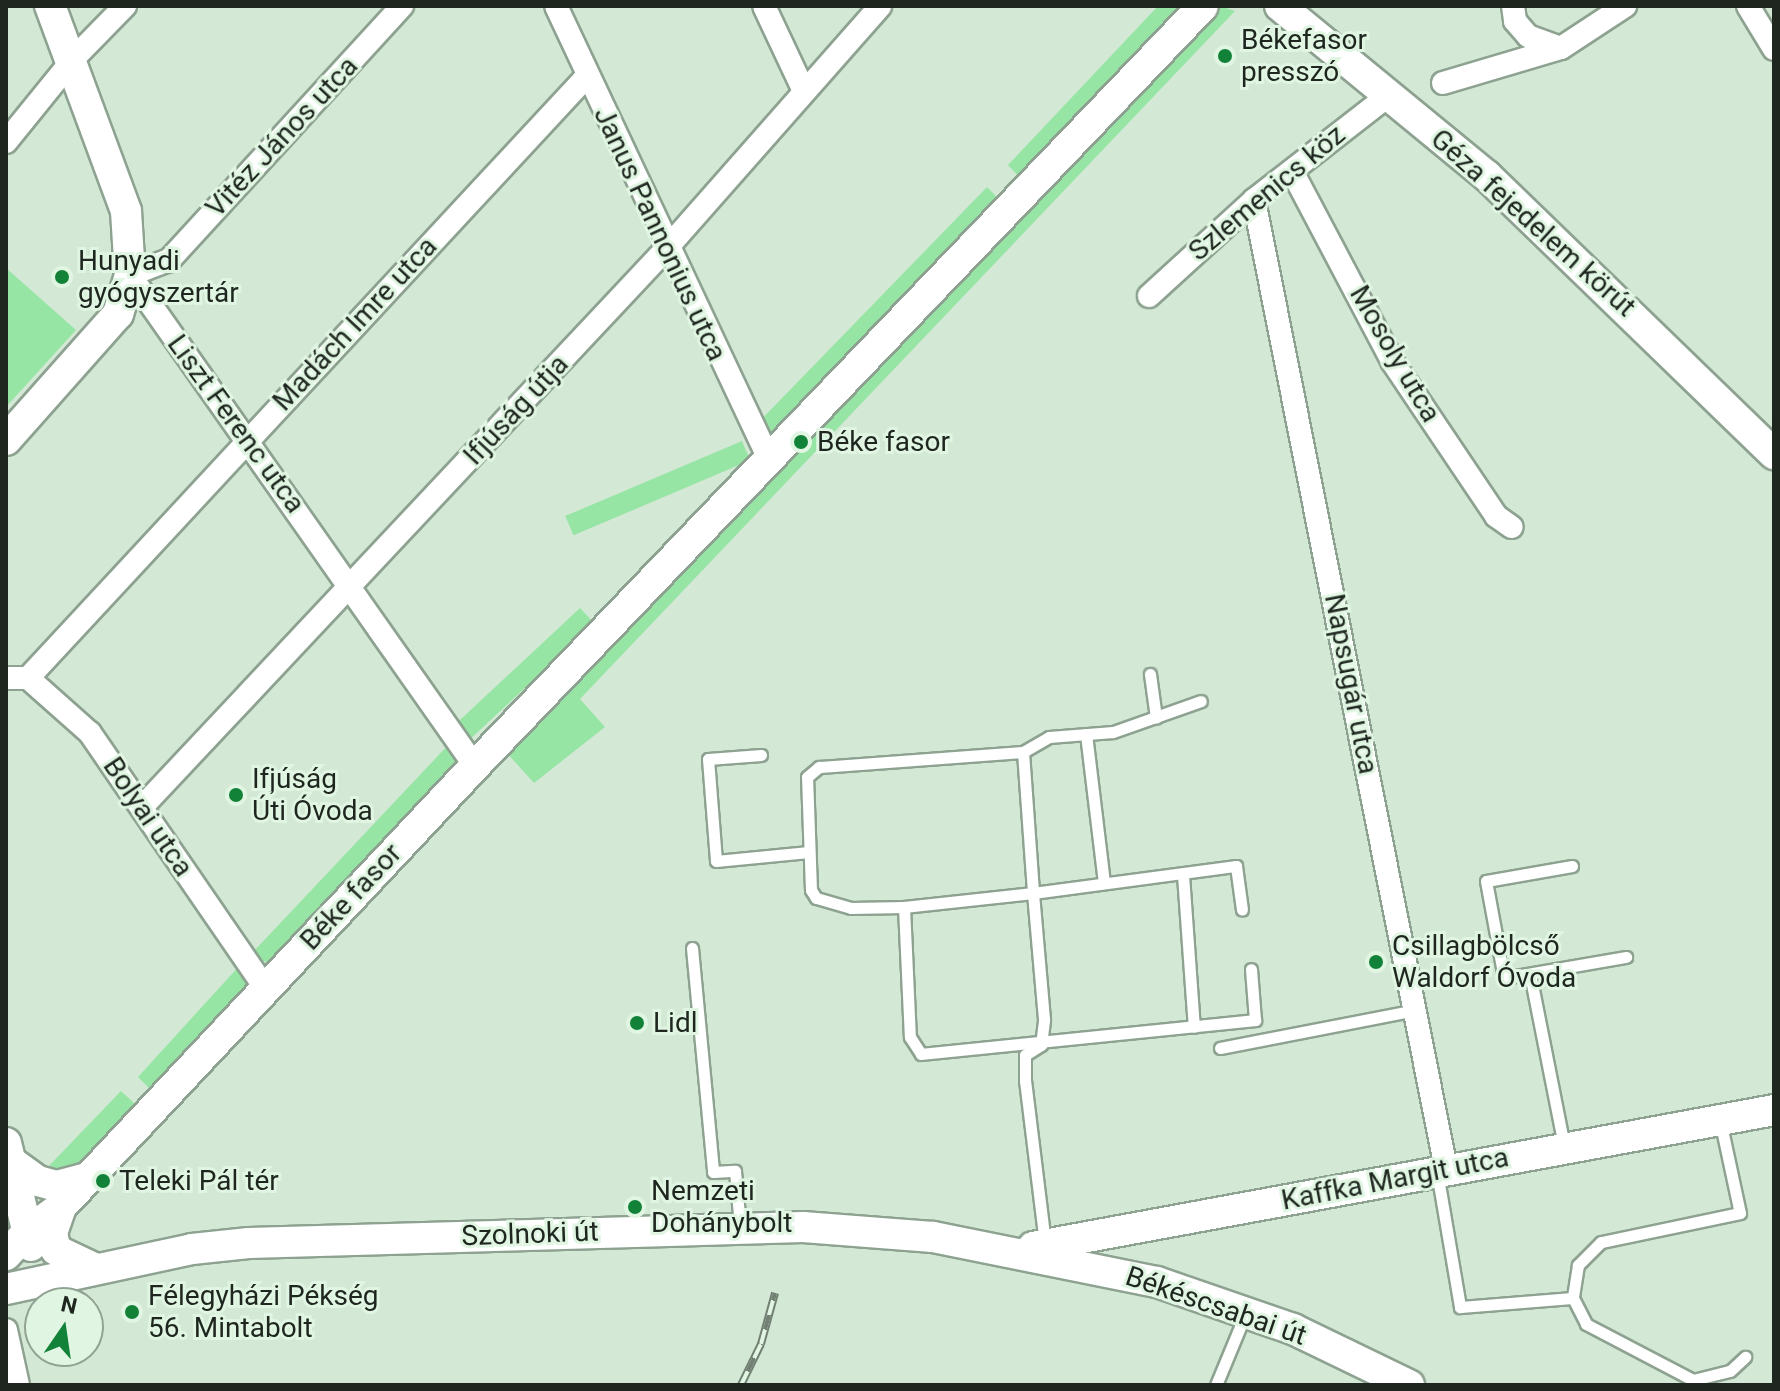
<!DOCTYPE html>
<html>
<head>
<meta charset="utf-8">
<style>
  body { margin:0 }
  #map { position:relative; width:1780px; height:1391px; overflow:hidden; background:#d3e8d5; font-family:Roboto,sans-serif }
  div>[style] { position:absolute }
  .green>* { inset:0; background:#97e5a5; transform-origin:0 0 }
  .roads { filter:drop-shadow(2px 0 #8da290) drop-shadow(-2px 0 #8da290) drop-shadow(0 2px #8da290) drop-shadow(0 -2px #8da290) }
  .lane>* { height:11px; margin:-5.5px; padding:0 5.5px; transform-origin:5.5px; border-radius:5.5px; background:#fff }
  .street>* { height:22px; margin:-11px; padding:0 11px; transform-origin:11px; border-radius:11px; background:#fff }
  .secondary>* { height:30px; margin:-15px; padding:0 15px; transform-origin:15px; border-radius:15px; background:#fff }
  .rail>* { height:8px; margin-top:-4px; transform-origin:0; background:repeating-linear-gradient(90deg,#e0f6e2 0 15px,#728073 0 30px); box-sizing:border-box; border-block:2px solid #728073 }
  .dots>* { width:22px; height:22px; translate:-50% -50%; box-sizing:border-box; border:4px solid #e0f6e2; border-radius:50% }
  span { translate:-50% -50%; white-space:nowrap; text-align:center; line-height:1.15; -webkit-text-stroke:6px #e0f6e2; paint-order:stroke }
  .poi-label { font-size:28px; color:#1e261f }
  .left { translate:0 -50%; text-align:left }
  .street-label { font-size:28px; color:#1e261f }
  .frame { position:absolute; inset:0; border:8px solid #1e261f; pointer-events:none }
  .north { position:absolute; left:24px; top:1287px; width:80px; height:80px; box-sizing:border-box; background:#e0f6e2; border:2px solid #92a394; border-radius:50%; rotate:13deg; font-size:22px; font-weight:700; line-height:32px; text-align:center; color:#1e261f }
  .north::after { content:''; display:block; margin:auto; width:28px; height:36px; background:#138239; clip-path:polygon(50% 0,100% 100%,50% 72%,0 100%) }
</style>
</head>
<body>
<div id="map">
  <div class="green">
    <div style="clip-path:polygon(1158px 6px,1185px 6px,1020px 178px,1008px 165px)"></div>
    <div style="clip-path:polygon(1220px 6px,1235px 11px,580px 699px,605px 727px,534px 783px,506px 752px)"></div>
    <div style="clip-path:polygon(987px 187px,1002px 202px,780px 433px,769px 435px,757px 424px)"></div>
    <div style="clip-path:polygon(6px 268px,76px 330px,6px 407px)"></div>
    <div style="left:742px;top:441px;width:21px;height:192px;rotate:67deg"></div>
    <div style="left:580px;top:608px;width:21px;height:170px;rotate:47deg"></div>
    <div style="clip-path:polygon(450px 743px,461px 762px,269px 963px,261px 960px,254px 951px)"></div>
    <div style="clip-path:polygon(241px 964px,249px 975px,248px 985px,151px 1090px,138px 1077px)"></div>
    <div style="clip-path:polygon(121px 1091px,135px 1104px,76px 1168px,62px 1175px,46px 1169px)"></div>
  </div>
  <div class="roads">
    <div class="lane">
      <div style="left:1150px;top:674px;width:44px;rotate:82.2deg"></div>
      <div style="left:1086px;top:734px;width:150px;rotate:83.1deg"></div>
      <div style="left:1023px;top:752px;width:30px;rotate:-30deg"></div>
      <div style="left:1049px;top:737px;width:64px;rotate:-4.5deg"></div>
      <div style="left:1113px;top:732px;width:93px;rotate:-19.4deg"></div>
      <div style="left:761px;top:755px;width:53px;rotate:175.7deg"></div>
      <div style="left:708px;top:759px;width:102px;rotate:85.5deg"></div>
      <div style="left:716px;top:861px;width:93px;rotate:-5.5deg"></div>
      <div style="left:1572px;top:866px;width:87px;rotate:170.1deg"></div>
      <div style="left:1486px;top:881px;width:99px;rotate:79.5deg"></div>
      <div style="left:1504px;top:978px;width:124px;rotate:-9.8deg"></div>
      <div style="left:1183px;top:875px;width:152px;rotate:85.9deg"></div>
      <div style="left:904px;top:907px;width:130px;rotate:87.4deg"></div>
      <div style="left:910px;top:1037px;width:20px;rotate:57deg"></div>
      <div style="left:921px;top:1054px;width:336px;rotate:-5.8deg"></div>
      <div style="left:1255px;top:1020px;width:51px;rotate:-94.5deg"></div>
      <div style="left:692px;top:948px;width:225px;rotate:84.6deg"></div>
      <div style="left:713px;top:1172px;width:22px;rotate:-3deg"></div>
      <div style="left:735px;top:1171px;width:55px;rotate:84.8deg"></div>
      <div style="left:1530px;top:974px;width:174px;rotate:78.8deg"></div>
      <div style="left:1220px;top:1048px;width:200px;rotate:-11deg"></div>
      <div style="left:1720px;top:1120px;width:95px;rotate:77.9deg"></div>
      <div style="left:1740px;top:1213px;width:142px;rotate:168.2deg"></div>
      <div style="left:1601px;top:1242px;width:33px;rotate:135deg"></div>
      <div style="left:1578px;top:1265px;width:33px;rotate:99deg"></div>
      <div style="left:1573px;top:1298px;width:29px;rotate:63deg"></div>
      <div style="left:1586px;top:1324px;width:121px;rotate:27.6deg"></div>
      <div style="left:1693px;top:1380px;width:38px;rotate:-14deg"></div>
      <div style="left:1730px;top:1371px;width:21px;rotate:-43deg"></div>
      <div style="left:1437px;top:1172px;width:137px;rotate:80.3deg"></div>
      <div style="left:1460px;top:1307px;width:113px;rotate:-4.6deg"></div>
      <div style="left:1045px;top:1243px;width:163px;rotate:-97deg"></div>
      <div style="left:1025px;top:1081px;width:26px;rotate:-90deg"></div>
      <div style="left:1025px;top:1055px;width:19px;rotate:-32deg"></div>
      <div style="left:1041px;top:1045px;width:26px;rotate:-83deg"></div>
      <div style="left:1044px;top:1019px;width:126px;rotate:-95deg"></div>
      <div style="left:1033px;top:893px;width:130px;rotate:173.8deg"></div>
      <div style="left:904px;top:907px;width:53px;rotate:178.9deg"></div>
      <div style="left:851px;top:908px;width:36px;rotate:-164deg"></div>
      <div style="left:816px;top:898px;width:9px;rotate:-122deg"></div>
      <div style="left:811px;top:890px;width:113px;rotate:-92deg"></div>
      <div style="left:807px;top:777px;width:16px;rotate:-40deg"></div>
      <div style="left:819px;top:767px;width:205px;rotate:-4.2deg"></div>
      <div style="left:1023px;top:752px;width:141px;rotate:85.9deg"></div>
      <div style="left:1033px;top:893px;width:205px;rotate:-7.6deg"></div>
      <div style="left:1236px;top:866px;width:44px;rotate:82.2deg"></div>
      <div style="left:1216px;top:1385px;width:76px;rotate:-67.5deg"></div>
    </div>
    <div class="street">
      <div style="left:402px;top:6px;width:345px;rotate:132.5deg"></div>
      <div style="left:169px;top:260px;width:42px;rotate:159deg"></div>
      <div style="left:130px;top:275px;width:600px;rotate:54.91deg"></div>
      <div style="left:556px;top:6px;width:501px;rotate:64.82deg"></div>
      <div style="left:764px;top:6px;width:92px;rotate:64.8deg"></div>
      <div style="left:1513px;top:6px;width:15px;rotate:82deg"></div>
      <div style="left:1515px;top:21px;width:20px;rotate:49deg"></div>
      <div style="left:1528px;top:36px;width:35px;rotate:20deg"></div>
      <div style="left:1748px;top:6px;width:50px;rotate:58.8deg"></div>
      <div style="left:1443px;top:83px;width:123px;rotate:-16.5deg"></div>
      <div style="left:1561px;top:48px;width:77px;rotate:-33.3deg"></div>
      <div style="left:6px;top:142px;width:108px;rotate:-51deg"></div>
      <div style="left:74px;top:58px;width:73px;rotate:-45.6deg"></div>
      <div style="left:1292px;top:171px;width:215px;rotate:62.2deg"></div>
      <div style="left:1392px;top:361px;width:187px;rotate:56.1deg"></div>
      <div style="left:1496px;top:516px;width:19px;rotate:35deg"></div>
      <div style="left:1254px;top:200px;width:988px;rotate:78.79deg"></div>
      <div style="left:1149px;top:296px;width:142px;rotate:-42.4deg"></div>
      <div style="left:1254px;top:200px;width:171px;rotate:-37.9deg"></div>
      <div style="left:6px;top:678px;width:22px"></div>
      <div style="left:28px;top:678px;width:83px;rotate:41.6deg"></div>
      <div style="left:90px;top:733px;width:309px;rotate:55.5deg"></div>
      <div style="left:28px;top:678px;width:820px;rotate:-47.12deg"></div>
      <div style="left:143px;top:806px;width:765px;rotate:-46.8deg"></div>
      <div style="left:667px;top:248px;width:322px;rotate:-48.6deg"></div>
      <div style="left:6px;top:1330px;width:56px;rotate:77.7deg"></div>
    </div>
    <div class="secondary">
      <div style="left:1280px;top:6px;width:268px;rotate:39.4deg"></div>
      <div style="left:1487px;top:176px;width:400px;rotate:44.1deg"></div>
      <div style="left:6px;top:440px;width:169px;rotate:-48.4deg"></div>
      <div style="left:118px;top:314px;width:41px;rotate:-72.9deg"></div>
      <div style="left:130px;top:275px;width:64px;rotate:-93.6deg"></div>
      <div style="left:126px;top:211px;width:219px;rotate:-110.3deg"></div>
      <div style="left:6px;top:1143px;width:106px;rotate:76.4deg"></div>
      <div style="left:10px;top:1161px;width:34px;rotate:36deg"></div>
      <div style="left:38px;top:1181px;width:20px;rotate:15deg"></div>
      <div style="left:57px;top:1186px;width:28px;rotate:-15deg"></div>
      <div style="left:61px;top:1207px;width:28px;rotate:109deg"></div>
      <div style="left:52px;top:1233px;width:17px;rotate:77deg"></div>
      <div style="left:56px;top:1250px;width:42px;rotate:25.3deg"></div>
      <div style="left:1033px;top:1247px;width:754px;rotate:-10.47deg"></div>
      <div style="left:6px;top:1255px;width:33px;rotate:-47deg"></div>
      <div style="left:28px;top:1231px;width:41px;rotate:-36deg"></div>
      <div style="left:61px;top:1207px;width:605px;rotate:-46.81deg"></div>
      <div style="left:475px;top:766px;width:1052px;rotate:-46.23deg"></div>
      <div style="left:6px;top:1289px;width:190px;rotate:-12.1deg"></div>
      <div style="left:192px;top:1249px;width:57px;rotate:-6deg"></div>
      <div style="left:249px;top:1243px;width:554px;rotate:-1.65deg"></div>
      <div style="left:803px;top:1227px;width:130px;rotate:4.4deg"></div>
      <div style="left:933px;top:1237px;width:228px;rotate:11.4deg"></div>
      <div style="left:1157px;top:1282px;width:144px;rotate:19.1deg"></div>
      <div style="left:1293px;top:1329px;width:129px;rotate:25.8deg"></div>
    </div>
  </div>
  <div class="rail">
    <div style="left:741px;top:1385px;width:46px;rotate:-64deg"></div>
    <div style="left:761px;top:1344px;width:53px;rotate:-74.6deg"></div>
  </div>
  <div class="dots">
    <div style="left:1225px;top:56px;background:#138239"></div>
    <div style="left:62px;top:277px;background:#138239"></div>
    <div style="left:801px;top:442px;background:#138239"></div>
    <div style="left:236px;top:795px;background:#138239"></div>
    <div style="left:1376px;top:962px;background:#138239"></div>
    <div style="left:637px;top:1023px;background:#138239"></div>
    <div style="left:103px;top:1181px;background:#138239"></div>
    <div style="left:635px;top:1207px;background:#138239"></div>
    <div style="left:132px;top:1312px;background:#138239"></div>
  </div>
  <div class="poi-label">
    <span class="left" style="left:1241px;top:56px">Békefasor<br>presszó</span>
    <span class="left" style="left:78px;top:277px">Hunyadi<br>gyógyszertár</span>
    <span class="left" style="left:817px;top:442px">Béke fasor</span>
    <span class="left" style="left:252px;top:795px">Ifjúság<br>Úti Óvoda</span>
    <span class="left" style="left:1392px;top:962px">Csillagbölcső<br>Waldorf Óvoda</span>
    <span class="left" style="left:653px;top:1023px">Lidl</span>
    <span class="left" style="left:119px;top:1181px">Teleki Pál tér</span>
    <span class="left" style="left:651px;top:1207px">Nemzeti<br>Dohánybolt</span>
    <span class="left" style="left:148px;top:1312px">Félegyházi Pékség<br>56. Mintabolt</span>
  </div>
  <div class="street-label">
    <span style="left:282px;top:137px;rotate:-47deg">Vitéz János utca</span>
    <span style="left:1267px;top:193px;rotate:-40deg">Szlemenics köz</span>
    <span style="left:1533px;top:223px;rotate:42deg">Géza fejedelem körút</span>
    <span style="left:660px;top:234px;rotate:65deg">Janus Pannonius utca</span>
    <span style="left:355px;top:324px;rotate:-47deg">Madách Imre utca</span>
    <span style="left:1395px;top:354px;rotate:60deg">Mosoly utca</span>
    <span style="left:516px;top:410px;rotate:-47deg">Ifjúság útja</span>
    <span style="left:236px;top:424px;rotate:54deg">Liszt Ferenc utca</span>
    <span style="left:1351px;top:684px;rotate:79deg">Napsugár utca</span>
    <span style="left:148px;top:817px;rotate:56deg">Bolyai utca</span>
    <span style="left:351px;top:897px;rotate:-47deg">Béke fasor</span>
    <span style="left:1395px;top:1179px;rotate:-11deg">Kaffka Margit utca</span>
    <span style="left:530px;top:1234px;rotate:-2deg">Szolnoki út</span>
    <span style="left:1216px;top:1306px;rotate:19deg">Békéscsabai út</span>
  </div>
  <div class="frame"></div>
  <div class="north">N</div>
</div>
</body>
</html>
